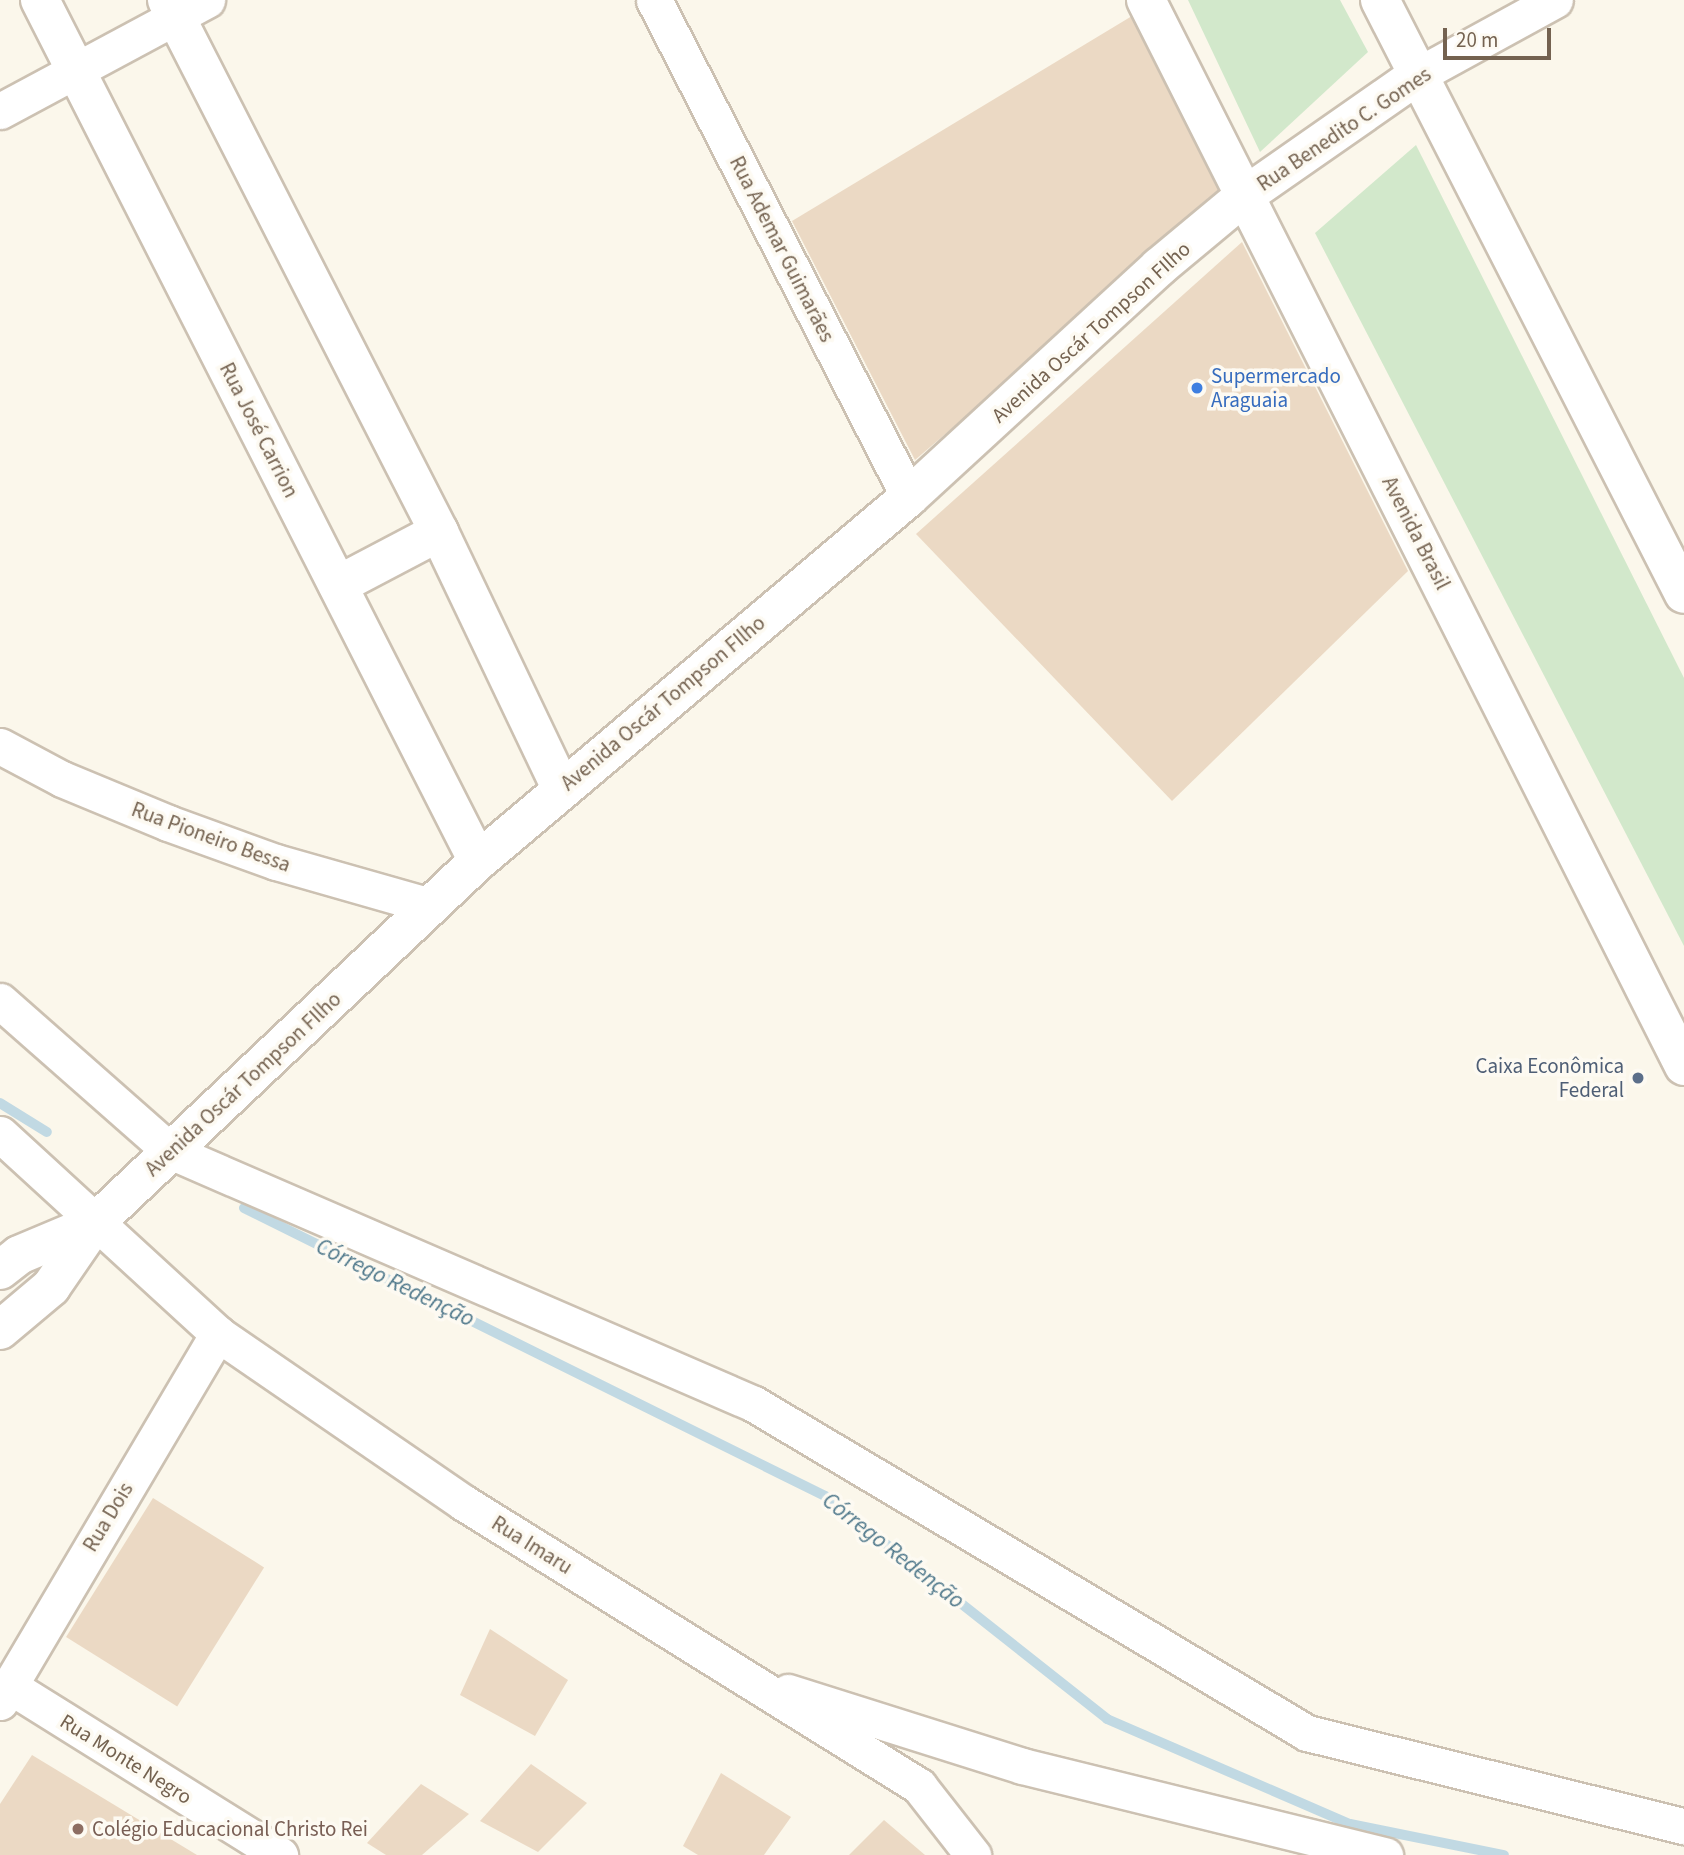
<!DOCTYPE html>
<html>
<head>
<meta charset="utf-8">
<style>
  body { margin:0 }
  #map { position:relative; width:1684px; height:1855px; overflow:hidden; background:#fbf7eb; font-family:"Source Sans 3",sans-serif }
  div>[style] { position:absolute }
  .green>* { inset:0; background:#d2e8cb }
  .stream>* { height:10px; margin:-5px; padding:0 5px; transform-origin:5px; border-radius:5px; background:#c1d9e3 }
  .building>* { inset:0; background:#ebd9c4; transform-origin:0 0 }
  .roads { filter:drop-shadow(2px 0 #ccc1b2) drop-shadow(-2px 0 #ccc1b2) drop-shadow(0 2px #ccc1b2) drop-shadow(0 -2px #ccc1b2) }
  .minor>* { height:35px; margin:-17.5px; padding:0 17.5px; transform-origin:17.5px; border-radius:17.5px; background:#fff }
  .tertiary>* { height:38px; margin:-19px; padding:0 19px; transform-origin:19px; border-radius:19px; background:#fff }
  .secondary>* { height:38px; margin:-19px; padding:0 19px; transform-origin:19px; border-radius:19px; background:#fff }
  .dots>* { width:19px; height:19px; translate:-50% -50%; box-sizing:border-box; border:4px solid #fdfaf2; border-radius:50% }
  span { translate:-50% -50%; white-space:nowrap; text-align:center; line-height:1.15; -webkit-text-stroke:7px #fdfaf2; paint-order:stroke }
  .street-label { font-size:21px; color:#746250 }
  .shop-label { font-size:21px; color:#366cbe }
  .left { translate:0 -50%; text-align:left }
  .service-label { font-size:21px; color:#4e5e75 }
  .right { translate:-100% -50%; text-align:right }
  .education-label { font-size:21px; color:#785e54 }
  .water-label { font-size:23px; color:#4f788b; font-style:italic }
  .scale { position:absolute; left:1443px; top:28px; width:108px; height:32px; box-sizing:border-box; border:4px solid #746250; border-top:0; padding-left:9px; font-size:21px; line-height:24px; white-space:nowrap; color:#746250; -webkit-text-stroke:5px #fdfaf2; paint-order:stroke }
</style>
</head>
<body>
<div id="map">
  <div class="green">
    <div style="clip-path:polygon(1188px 0,1340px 0,1368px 52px,1260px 152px)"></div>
    <div style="clip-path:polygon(1416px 145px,1684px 678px,1684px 946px,1315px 233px)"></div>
  </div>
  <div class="stream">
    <div style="left:0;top:1103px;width:55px;rotate:31.7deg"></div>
    <div style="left:244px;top:1208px;width:648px;rotate:26.37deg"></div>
    <div style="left:825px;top:1496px;width:360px;rotate:38.3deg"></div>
    <div style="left:1107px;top:1719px;width:265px;rotate:23.4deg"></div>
    <div style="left:1350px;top:1824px;width:157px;rotate:11.4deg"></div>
  </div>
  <div class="building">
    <div style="clip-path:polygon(1132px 16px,1222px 197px,915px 460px,792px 221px)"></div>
    <div style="clip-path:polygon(1242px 242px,1408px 571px,1172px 801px,916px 534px)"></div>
    <div style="left:153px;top:1498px;width:131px;height:164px;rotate:32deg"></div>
    <div style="clip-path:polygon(490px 1629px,568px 1680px,535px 1736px,460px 1695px)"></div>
    <div style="clip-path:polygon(32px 1755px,197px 1855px,0 1855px,0 1804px)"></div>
    <div style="clip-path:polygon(531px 1764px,587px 1803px,538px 1852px,480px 1821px)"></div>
    <div style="clip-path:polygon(721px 1773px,791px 1817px,764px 1855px,698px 1855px,683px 1846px)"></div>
    <div style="clip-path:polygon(421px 1784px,469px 1814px,422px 1855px,386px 1855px,367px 1843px)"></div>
    <div style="clip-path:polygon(884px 1820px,925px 1855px,849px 1855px)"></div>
  </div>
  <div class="roads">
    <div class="minor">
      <div style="left:654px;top:0;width:559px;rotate:62.84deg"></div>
      <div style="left:1418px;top:75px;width:156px;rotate:-28.7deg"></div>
      <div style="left:0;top:111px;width:235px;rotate:-28.2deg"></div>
      <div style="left:0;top:746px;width:70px;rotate:28deg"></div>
      <div style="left:62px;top:779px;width:115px;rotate:22.5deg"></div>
      <div style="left:168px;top:823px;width:115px;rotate:19.9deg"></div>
      <div style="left:276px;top:862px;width:160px;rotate:15.9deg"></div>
      <div style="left:0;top:1001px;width:227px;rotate:41.4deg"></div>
      <div style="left:170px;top:1151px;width:636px;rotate:23.42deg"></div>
      <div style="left:754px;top:1404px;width:643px;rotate:30.75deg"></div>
      <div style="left:1307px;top:1733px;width:388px;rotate:13.9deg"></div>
      <div style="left:0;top:1134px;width:296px;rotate:42.5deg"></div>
      <div style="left:218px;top:1334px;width:298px;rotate:34.5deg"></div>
      <div style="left:464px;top:1503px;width:536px;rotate:31.88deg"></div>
      <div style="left:919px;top:1786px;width:88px;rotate:52deg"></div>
      <div style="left:8px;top:1685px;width:321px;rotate:32deg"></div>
      <div style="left:788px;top:1692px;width:245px;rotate:17.5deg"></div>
      <div style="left:1022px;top:1766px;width:374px;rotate:13.8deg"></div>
      <div style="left:0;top:1702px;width:428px;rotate:-59.4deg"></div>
    </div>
    <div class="tertiary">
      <div style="left:40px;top:0;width:966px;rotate:63.04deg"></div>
      <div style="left:167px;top:0;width:598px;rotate:62.92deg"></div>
      <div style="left:439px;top:532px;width:284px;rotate:64.5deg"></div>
      <div style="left:338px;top:585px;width:114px;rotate:-27.7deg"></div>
      <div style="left:0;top:1270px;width:24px;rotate:-38deg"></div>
      <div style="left:19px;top:1255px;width:82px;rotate:-22.8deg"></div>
      <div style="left:0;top:1330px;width:67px;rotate:-40.1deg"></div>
      <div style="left:51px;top:1287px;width:78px;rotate:-55.5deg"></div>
      <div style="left:95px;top:1223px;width:527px;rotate:-43.39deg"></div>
      <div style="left:478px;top:861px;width:564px;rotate:-40.18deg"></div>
      <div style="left:909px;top:497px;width:340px;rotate:-42.6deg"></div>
      <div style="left:1159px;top:267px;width:109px;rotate:-39.8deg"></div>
      <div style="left:1243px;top:197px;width:213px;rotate:-34.9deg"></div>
    </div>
    <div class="secondary">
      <div style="left:1146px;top:0;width:1194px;rotate:63.22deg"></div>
      <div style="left:1380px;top:0;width:667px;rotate:62.9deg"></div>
    </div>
  </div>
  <div class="dots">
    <div style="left:1197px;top:388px;background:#3f7fe0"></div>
    <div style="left:1638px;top:1078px;background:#5c6f8a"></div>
    <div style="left:78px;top:1829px;background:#8d6e63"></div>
  </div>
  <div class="street-label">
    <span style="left:1344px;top:129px;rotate:-34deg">Rua Benedito C. Gomes</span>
    <span style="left:782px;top:249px;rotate:63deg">Rua Ademar Guimarães</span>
    <span style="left:1091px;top:332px;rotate:-42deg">Avenida Oscár Tompson FIlho</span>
    <span style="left:259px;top:430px;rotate:63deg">Rua José Carrion</span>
    <span style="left:1416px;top:533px;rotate:63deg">Avenida Brasil</span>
    <span style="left:663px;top:703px;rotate:-40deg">Avenida Oscár Tompson FIlho</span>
    <span style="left:211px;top:837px;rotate:20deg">Rua Pioneiro Bessa</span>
    <span style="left:243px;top:1084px;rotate:-43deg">Avenida Oscár Tompson FIlho</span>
    <span style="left:108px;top:1517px;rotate:-59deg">Rua Dois</span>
    <span style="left:532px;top:1545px;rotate:32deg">Rua Imaru</span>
    <span style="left:126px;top:1759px;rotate:32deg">Rua Monte Negro</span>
  </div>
  <div class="shop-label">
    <span class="left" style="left:1211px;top:388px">Supermercado<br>Araguaia</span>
  </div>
  <div class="service-label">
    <span class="right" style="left:1624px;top:1078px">Caixa Econômica<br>Federal</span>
  </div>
  <div class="education-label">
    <span class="left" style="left:92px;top:1829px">Colégio Educacional Christo Rei</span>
  </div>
  <div class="water-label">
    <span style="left:395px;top:1283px;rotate:26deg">Córrego Redenção</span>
    <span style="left:893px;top:1551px;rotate:38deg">Córrego Redenção</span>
  </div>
  <div class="scale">20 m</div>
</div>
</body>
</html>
